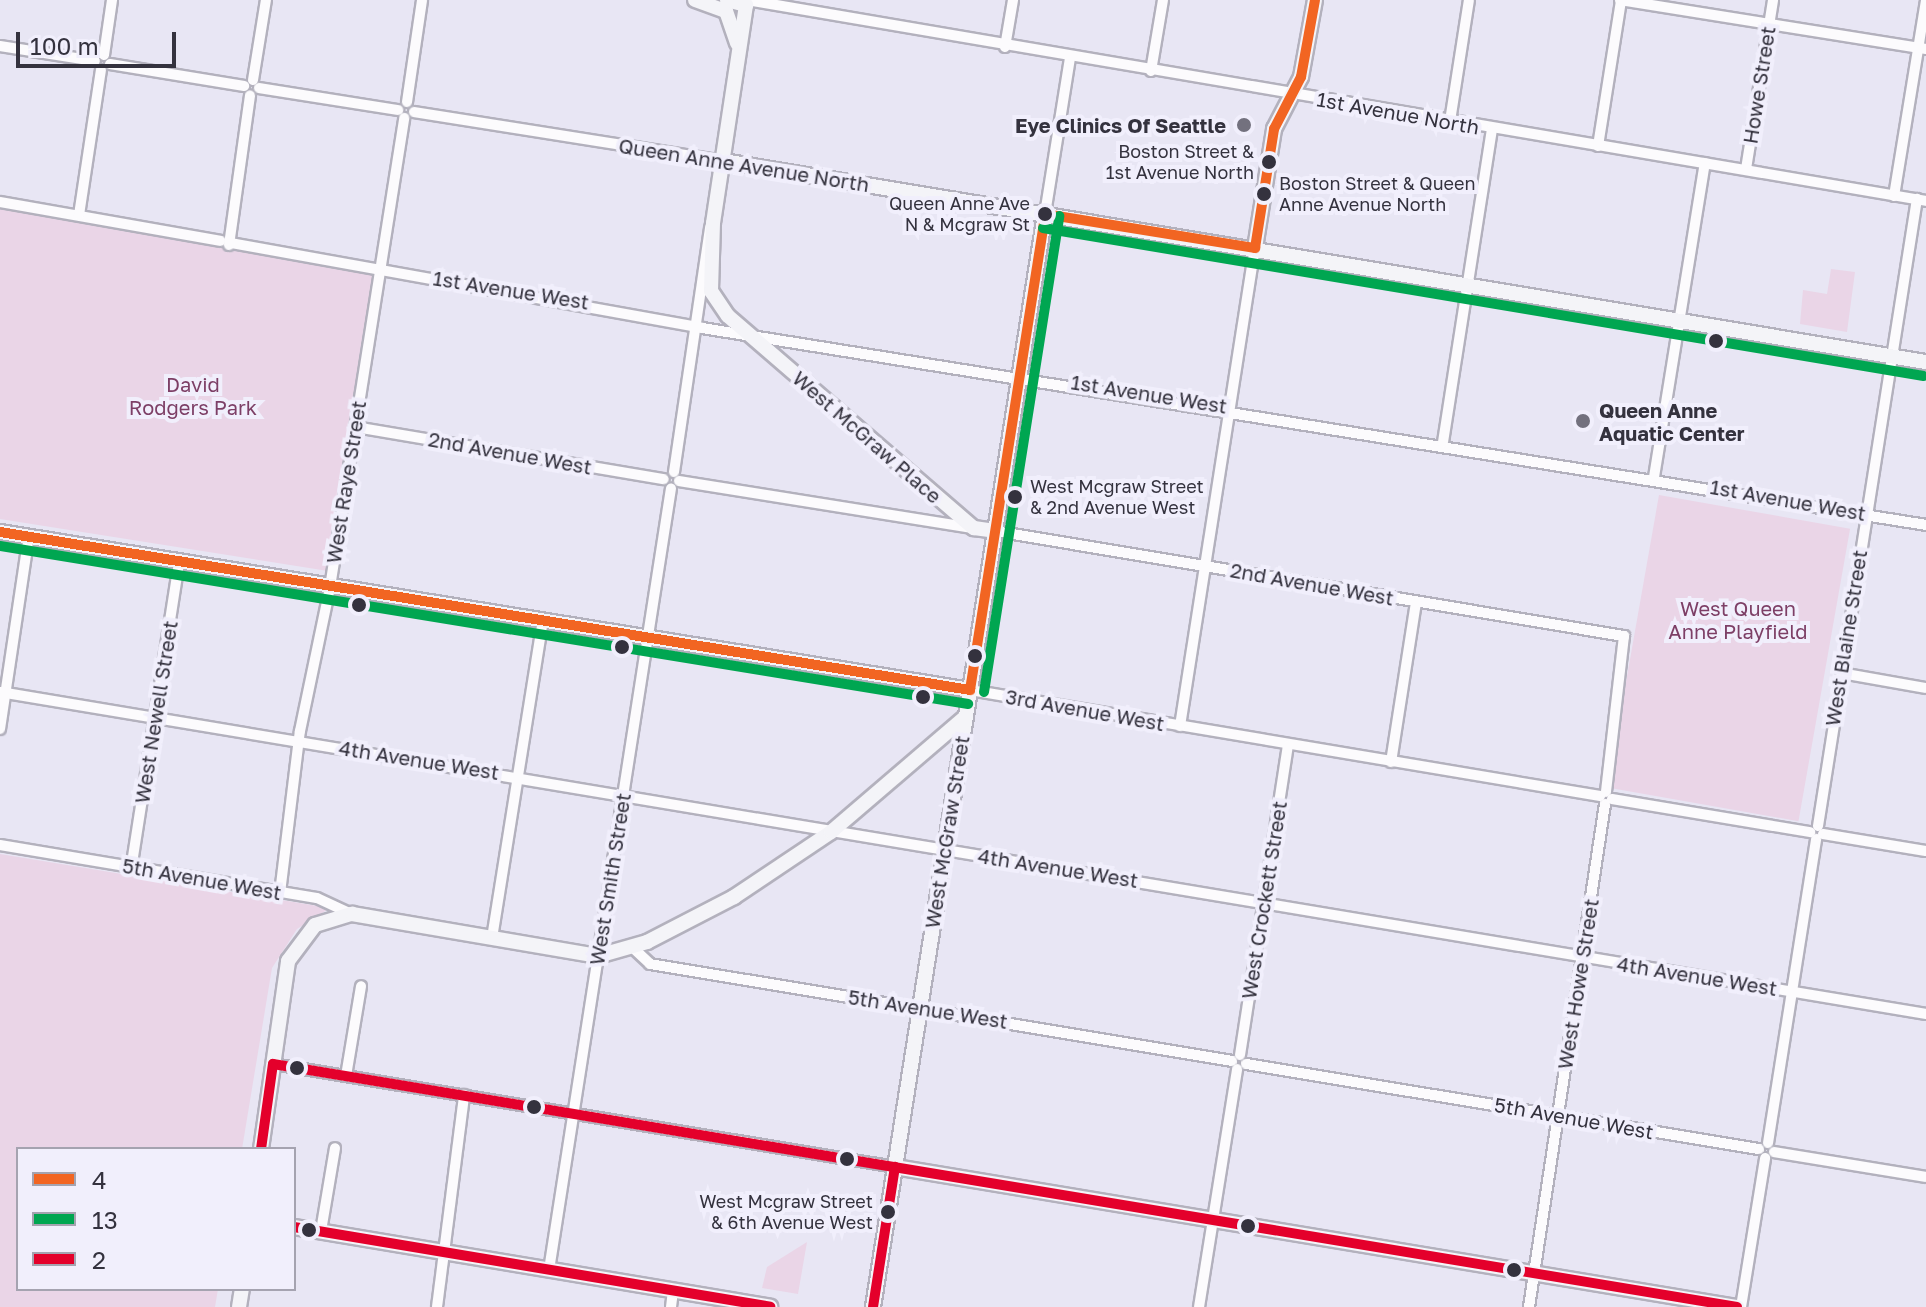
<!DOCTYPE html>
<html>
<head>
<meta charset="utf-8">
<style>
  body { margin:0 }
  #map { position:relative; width:1926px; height:1307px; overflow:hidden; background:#e8e6f4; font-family:"Golos Text",sans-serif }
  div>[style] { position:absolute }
  .green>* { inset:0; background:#ead5e7; transform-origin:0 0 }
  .roads { filter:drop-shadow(2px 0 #b3b1bd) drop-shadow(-2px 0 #b3b1bd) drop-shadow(0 2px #b3b1bd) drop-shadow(0 -2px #b3b1bd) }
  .street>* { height:10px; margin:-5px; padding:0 5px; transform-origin:5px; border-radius:5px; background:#fcfbfd }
  .secondary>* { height:14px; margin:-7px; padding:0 7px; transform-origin:7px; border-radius:7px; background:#f4f4f8 }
  .bus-1>* { height:10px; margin:-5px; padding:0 5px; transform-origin:5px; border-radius:5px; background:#f26522 }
  .bus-2>* { height:10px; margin:-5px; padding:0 5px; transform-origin:5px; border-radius:5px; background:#00a651 }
  .bus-3>* { height:10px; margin:-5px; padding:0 5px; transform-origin:5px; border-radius:5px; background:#e4002b }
  .dots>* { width:22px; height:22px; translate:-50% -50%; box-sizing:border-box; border:4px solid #f1effc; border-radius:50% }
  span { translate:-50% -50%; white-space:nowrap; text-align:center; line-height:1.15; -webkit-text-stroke:8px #f1effc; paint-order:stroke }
  .bus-label { font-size:18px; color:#34323e }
  .right { translate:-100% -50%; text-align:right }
  .left { translate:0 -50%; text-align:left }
  .street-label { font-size:20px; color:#34323e }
  .poi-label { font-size:20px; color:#34323e; font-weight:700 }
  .park-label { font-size:20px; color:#7d3f66 }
  .legend { position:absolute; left:16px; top:1147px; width:280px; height:144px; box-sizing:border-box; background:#f1effc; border:2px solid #a5a3b0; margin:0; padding:10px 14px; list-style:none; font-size:24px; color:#34323e }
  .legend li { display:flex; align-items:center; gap:16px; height:40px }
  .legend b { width:40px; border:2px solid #a5a3b0 }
  .scale { position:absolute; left:16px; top:32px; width:160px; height:36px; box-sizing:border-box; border:4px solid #34323e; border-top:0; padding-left:10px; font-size:24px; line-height:28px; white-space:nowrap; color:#34323e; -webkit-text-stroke:6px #f1effc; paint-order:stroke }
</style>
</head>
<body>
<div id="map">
  <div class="green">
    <div style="clip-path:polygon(0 207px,373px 273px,328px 571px,0 519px)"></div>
    <div style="clip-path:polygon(1831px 269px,1855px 272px,1847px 332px,1800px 324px,1803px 290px,1827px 294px)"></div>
    <div style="left:1659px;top:495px;width:194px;height:297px;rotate:10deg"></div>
    <div style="clip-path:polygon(0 854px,330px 908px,297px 929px,272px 968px,242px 1149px,18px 1149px,18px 1289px,218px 1289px,215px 1307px,0 1307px)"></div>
    <div style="clip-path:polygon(807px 1242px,798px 1294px,762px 1288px,767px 1267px)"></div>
  </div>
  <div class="roads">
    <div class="street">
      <div style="left:747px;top:0;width:1196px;rotate:9.67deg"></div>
      <div style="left:1620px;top:0;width:310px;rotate:9.1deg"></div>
      <div style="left:0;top:46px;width:96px;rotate:9deg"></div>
      <div style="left:1005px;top:47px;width:48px;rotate:-80.3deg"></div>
      <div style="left:104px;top:55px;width:56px;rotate:-81.7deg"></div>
      <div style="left:110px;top:64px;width:136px;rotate:9.3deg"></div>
      <div style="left:1151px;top:71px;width:72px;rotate:-80.4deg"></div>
      <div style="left:253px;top:80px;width:81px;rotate:-80.8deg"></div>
      <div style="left:259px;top:88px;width:141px;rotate:9deg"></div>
      <div style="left:407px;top:102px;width:103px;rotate:-81.6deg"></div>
      <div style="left:414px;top:112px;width:313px;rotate:9deg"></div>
      <div style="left:1450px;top:121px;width:122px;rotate:-81.1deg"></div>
      <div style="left:1598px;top:146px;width:148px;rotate:-81deg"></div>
      <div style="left:1746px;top:169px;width:171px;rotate:-80.9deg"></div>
      <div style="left:1894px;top:196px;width:199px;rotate:-80.7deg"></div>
      <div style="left:0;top:202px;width:224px;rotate:10deg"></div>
      <div style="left:1045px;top:214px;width:158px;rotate:-80.9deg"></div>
      <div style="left:79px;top:215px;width:147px;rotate:-81.4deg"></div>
      <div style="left:231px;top:243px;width:479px;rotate:10.2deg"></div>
      <div style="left:702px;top:328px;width:1240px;rotate:9.14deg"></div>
      <div style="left:229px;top:245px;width:151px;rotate:-82deg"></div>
      <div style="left:355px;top:427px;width:313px;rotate:9.6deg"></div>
      <div style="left:1443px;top:442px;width:317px;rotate:-81.1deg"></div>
      <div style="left:674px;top:472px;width:247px;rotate:-81.6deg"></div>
      <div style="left:1654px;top:477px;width:318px;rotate:-80.8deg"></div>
      <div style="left:679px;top:481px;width:297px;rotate:9.1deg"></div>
      <div style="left:995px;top:531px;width:638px;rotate:9.48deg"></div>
      <div style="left:1624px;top:636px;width:157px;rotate:96.6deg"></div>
      <div style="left:1841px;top:673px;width:86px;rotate:10deg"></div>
      <div style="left:970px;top:690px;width:639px;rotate:9.55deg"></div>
      <div style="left:0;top:692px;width:1953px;rotate:9.49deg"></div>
      <div style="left:1180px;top:726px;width:484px;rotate:-81.1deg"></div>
      <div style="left:0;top:729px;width:195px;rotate:-81.5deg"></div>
      <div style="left:1391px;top:762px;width:162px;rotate:-81.1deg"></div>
      <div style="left:1612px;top:799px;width:201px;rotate:9.5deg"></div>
      <div style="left:1818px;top:826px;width:635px;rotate:-81.03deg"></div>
      <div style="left:1823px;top:834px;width:104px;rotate:9.4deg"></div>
      <div style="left:0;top:845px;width:321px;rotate:9.5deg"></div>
      <div style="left:317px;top:898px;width:38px;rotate:25deg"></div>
      <div style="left:132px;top:863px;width:305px;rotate:-81.1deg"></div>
      <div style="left:280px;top:893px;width:163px;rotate:-83deg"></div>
      <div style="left:300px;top:731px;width:147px;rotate:-78.2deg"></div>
      <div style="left:330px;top:587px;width:475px;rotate:-81deg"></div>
      <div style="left:492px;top:938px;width:323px;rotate:-80.9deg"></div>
      <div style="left:631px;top:946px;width:26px;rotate:43deg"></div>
      <div style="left:650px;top:964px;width:590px;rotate:9.46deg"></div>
      <div style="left:1240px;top:1055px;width:313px;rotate:-81.2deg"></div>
      <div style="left:273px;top:1064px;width:630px;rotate:9.4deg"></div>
      <div style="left:1246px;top:1064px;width:520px;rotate:9.41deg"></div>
      <div style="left:346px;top:1076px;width:91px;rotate:-80.5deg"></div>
      <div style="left:1768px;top:1143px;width:308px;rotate:-81deg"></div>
      <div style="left:1774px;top:1152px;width:154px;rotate:9.3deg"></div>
      <div style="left:321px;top:1231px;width:84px;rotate:-80.4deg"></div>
      <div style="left:549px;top:1270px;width:791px;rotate:-81.13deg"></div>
      <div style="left:437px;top:1307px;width:214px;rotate:-82.7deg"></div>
      <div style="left:671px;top:1307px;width:16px;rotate:-83deg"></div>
      <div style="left:1199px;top:1307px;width:241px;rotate:-80.9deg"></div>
      <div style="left:1529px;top:1307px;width:509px;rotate:-81.41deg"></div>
      <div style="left:1741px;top:1307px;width:151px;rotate:-80.8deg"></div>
    </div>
    <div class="secondary">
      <div style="left:695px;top:0;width:33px;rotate:20deg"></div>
      <div style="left:726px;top:11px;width:34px;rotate:71deg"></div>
      <div style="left:727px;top:0;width:20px;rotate:15deg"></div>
      <div style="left:746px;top:5px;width:220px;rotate:98.6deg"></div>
      <div style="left:713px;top:223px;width:68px;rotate:91.7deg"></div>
      <div style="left:711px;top:291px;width:30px;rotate:56deg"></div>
      <div style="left:728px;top:316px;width:325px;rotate:40.8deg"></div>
      <div style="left:974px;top:528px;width:21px;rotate:8deg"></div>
      <div style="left:723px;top:161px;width:1220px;rotate:9.49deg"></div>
      <div style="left:1255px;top:248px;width:121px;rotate:-80.9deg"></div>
      <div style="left:1274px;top:129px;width:59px;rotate:-62.6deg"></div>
      <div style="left:1301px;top:77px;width:78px;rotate:-79.7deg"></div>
      <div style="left:0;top:532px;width:983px;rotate:9.25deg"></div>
      <div style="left:261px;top:1149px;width:190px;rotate:-81.8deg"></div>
      <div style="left:288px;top:961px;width:45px;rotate:-53.1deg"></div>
      <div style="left:315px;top:925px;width:39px;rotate:-17deg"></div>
      <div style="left:352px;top:914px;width:250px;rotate:9.7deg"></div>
      <div style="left:598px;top:956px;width:51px;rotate:-15.9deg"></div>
      <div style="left:647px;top:942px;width:98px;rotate:-27.3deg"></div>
      <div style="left:734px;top:897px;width:117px;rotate:-33.8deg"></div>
      <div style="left:831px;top:832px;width:177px;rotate:-40.6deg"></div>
      <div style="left:895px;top:1167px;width:854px;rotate:9.44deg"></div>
      <div style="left:294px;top:1227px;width:483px;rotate:9.5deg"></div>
      <div style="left:239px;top:1307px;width:18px;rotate:-81deg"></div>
      <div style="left:873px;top:1307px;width:1106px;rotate:-81.06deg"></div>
    </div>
  </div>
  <div class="bus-1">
    <div style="left:1045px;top:214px;width:213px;rotate:9.2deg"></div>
    <div style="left:1255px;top:248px;width:121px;rotate:-80.9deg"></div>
    <div style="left:1274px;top:129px;width:59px;rotate:-62.6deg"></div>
    <div style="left:1301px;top:77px;width:78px;rotate:-79.7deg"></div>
    <div style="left:0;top:532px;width:983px;rotate:9.25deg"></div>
    <div style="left:970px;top:690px;width:482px;rotate:-81deg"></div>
  </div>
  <div class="bus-2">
    <div style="left:1043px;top:228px;width:893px;rotate:9.54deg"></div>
    <div style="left:0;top:546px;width:981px;rotate:9.27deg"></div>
    <div style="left:984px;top:692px;width:482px;rotate:-81deg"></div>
  </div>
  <div class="bus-3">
    <div style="left:273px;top:1064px;width:1484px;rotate:9.42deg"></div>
    <div style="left:261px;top:1149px;width:86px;rotate:-82deg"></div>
    <div style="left:294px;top:1227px;width:483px;rotate:9.5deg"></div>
    <div style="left:873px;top:1307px;width:142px;rotate:-81.1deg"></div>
  </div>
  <div class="dots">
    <div style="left:1244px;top:125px;background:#73717e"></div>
    <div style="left:1269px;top:162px;background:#34323e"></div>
    <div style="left:1264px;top:194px;background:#34323e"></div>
    <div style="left:1045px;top:214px;background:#34323e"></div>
    <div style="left:1716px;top:341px;background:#34323e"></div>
    <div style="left:1583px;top:421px;background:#73717e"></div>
    <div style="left:1015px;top:497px;background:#34323e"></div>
    <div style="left:359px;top:605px;background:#34323e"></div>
    <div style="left:622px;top:647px;background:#34323e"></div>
    <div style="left:975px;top:656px;background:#34323e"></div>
    <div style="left:923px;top:697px;background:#34323e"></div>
    <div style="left:297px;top:1068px;background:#34323e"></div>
    <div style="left:534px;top:1107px;background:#34323e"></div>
    <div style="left:847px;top:1159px;background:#34323e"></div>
    <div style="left:888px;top:1212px;background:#34323e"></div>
    <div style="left:1248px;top:1226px;background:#34323e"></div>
    <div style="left:309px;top:1230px;background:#34323e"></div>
    <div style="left:1514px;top:1270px;background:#34323e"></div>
  </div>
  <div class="bus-label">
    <span class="right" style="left:1254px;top:162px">Boston Street &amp;<br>1st Avenue North</span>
    <span class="left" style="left:1279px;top:194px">Boston Street &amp; Queen<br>Anne Avenue North</span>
    <span class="right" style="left:1030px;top:214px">Queen Anne Ave<br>N &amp; Mcgraw St</span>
    <span class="left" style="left:1030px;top:497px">West Mcgraw Street<br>&amp; 2nd Avenue West</span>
    <span class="right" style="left:873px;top:1212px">West Mcgraw Street<br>&amp; 6th Avenue West</span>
  </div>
  <div class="street-label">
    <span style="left:1759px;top:85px;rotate:-81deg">Howe Street</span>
    <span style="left:1398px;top:113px;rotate:10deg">1st Avenue North</span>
    <span style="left:744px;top:165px;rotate:9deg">Queen Anne Avenue North</span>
    <span style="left:511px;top:290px;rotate:9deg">1st Avenue West</span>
    <span style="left:1149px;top:394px;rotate:9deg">1st Avenue West</span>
    <span style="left:867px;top:437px;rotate:41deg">West McGraw Place</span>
    <span style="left:510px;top:453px;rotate:10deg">2nd Avenue West</span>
    <span style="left:346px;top:482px;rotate:-81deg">West Raye Street</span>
    <span style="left:1788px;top:500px;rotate:10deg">1st Avenue West</span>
    <span style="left:1312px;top:584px;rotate:10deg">2nd Avenue West</span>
    <span style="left:1846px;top:638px;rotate:-81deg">West Blaine Street</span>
    <span style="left:1085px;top:710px;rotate:10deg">3rd Avenue West</span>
    <span style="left:156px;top:712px;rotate:-81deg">West Newell Street</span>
    <span style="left:419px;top:760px;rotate:9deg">4th Avenue West</span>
    <span style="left:947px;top:832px;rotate:-81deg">West McGraw Street</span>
    <span style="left:1058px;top:868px;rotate:9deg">4th Avenue West</span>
    <span style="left:202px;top:879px;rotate:10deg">5th Avenue West</span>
    <span style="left:610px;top:879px;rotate:-81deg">West Smith Street</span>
    <span style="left:1264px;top:900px;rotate:-81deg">West Crockett Street</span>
    <span style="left:1697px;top:976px;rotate:9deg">4th Avenue West</span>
    <span style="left:1578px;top:984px;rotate:-81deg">West Howe Street</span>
    <span style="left:928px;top:1009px;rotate:9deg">5th Avenue West</span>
    <span style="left:1574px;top:1118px;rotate:10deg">5th Avenue West</span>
  </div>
  <div class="poi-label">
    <span class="right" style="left:1226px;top:125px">Eye Clinics Of Seattle</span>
    <span class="left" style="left:1599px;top:422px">Queen Anne<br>Aquatic Center</span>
  </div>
  <div class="park-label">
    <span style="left:193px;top:396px">David<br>Rodgers Park</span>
    <span style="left:1738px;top:620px">West Queen<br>Anne Playfield</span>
  </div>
  <ul class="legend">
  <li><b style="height:10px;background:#f26522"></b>4</li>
  <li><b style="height:10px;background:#00a651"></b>13</li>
  <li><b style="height:10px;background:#e4002b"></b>2</li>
  </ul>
  <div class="scale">100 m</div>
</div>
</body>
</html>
